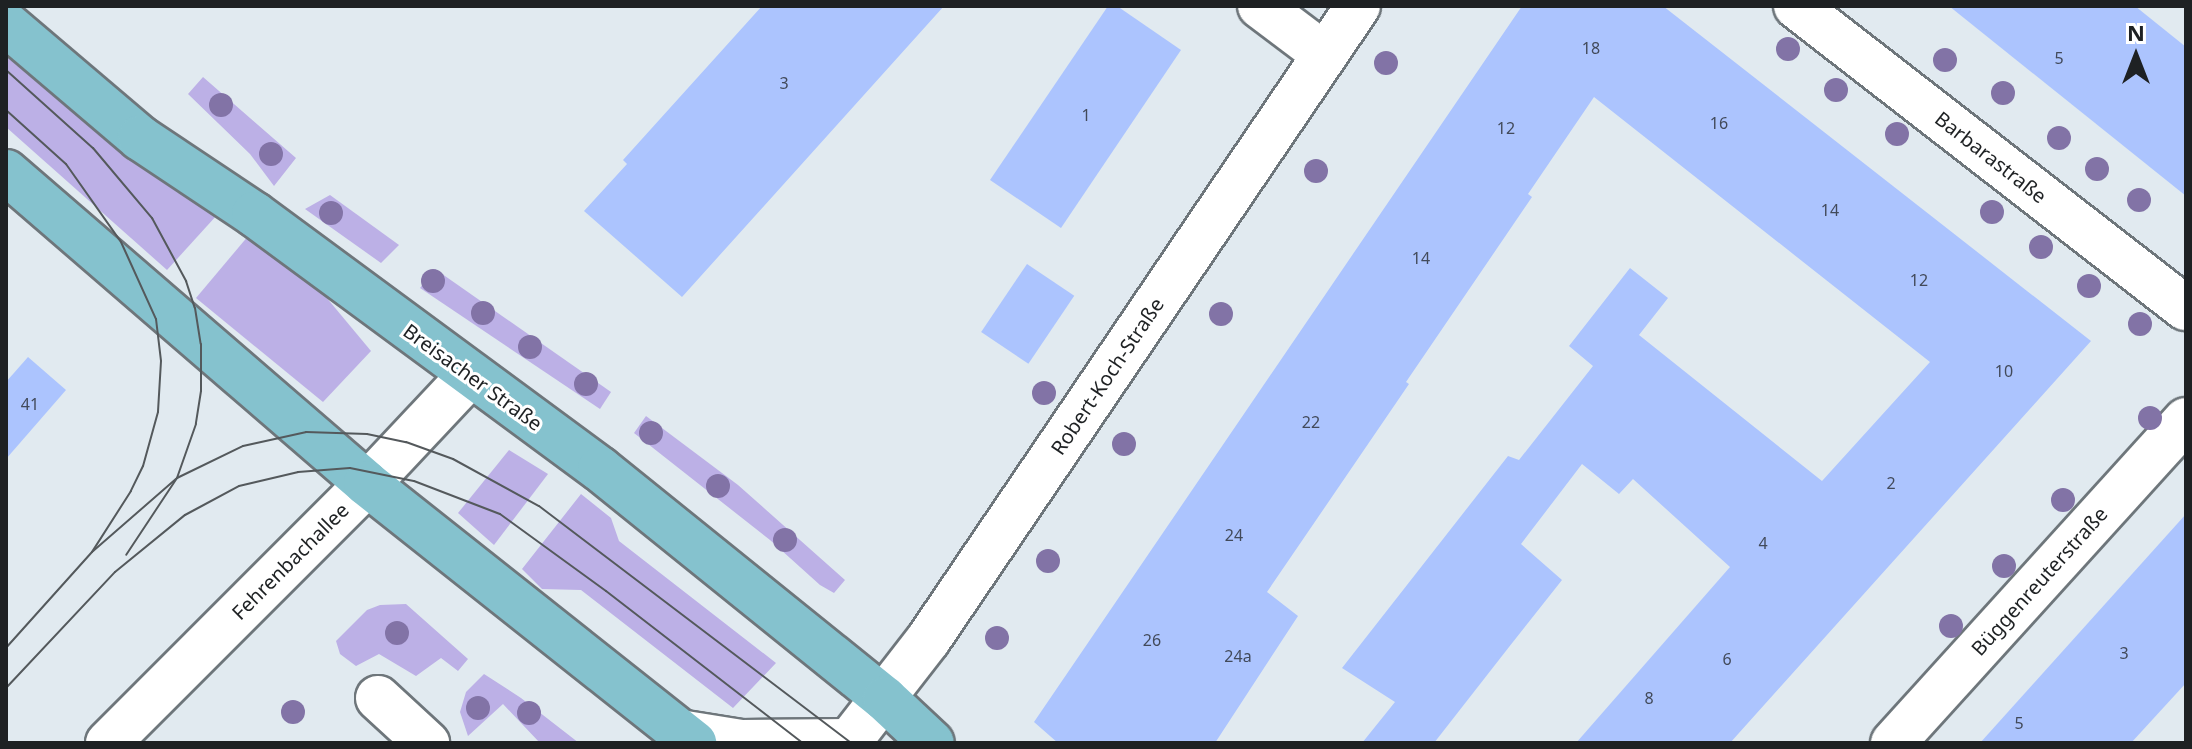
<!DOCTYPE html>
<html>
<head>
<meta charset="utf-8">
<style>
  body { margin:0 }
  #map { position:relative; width:2192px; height:749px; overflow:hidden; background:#e1eaf0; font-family:"Noto Sans",sans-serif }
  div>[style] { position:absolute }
  .green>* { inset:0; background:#bcb0e6 }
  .building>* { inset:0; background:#acc4fe; transform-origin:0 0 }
  .roads { filter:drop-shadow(2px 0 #6e767b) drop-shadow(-2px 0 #6e767b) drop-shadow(0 2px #6e767b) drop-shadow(0 -2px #6e767b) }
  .minor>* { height:44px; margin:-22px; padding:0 22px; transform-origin:22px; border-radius:22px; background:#fff }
  .major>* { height:44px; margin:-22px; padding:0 22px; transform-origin:22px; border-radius:22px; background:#85c2ce }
  .tram>* { height:2px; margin:-1px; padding:0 1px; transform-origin:1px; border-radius:1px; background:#54595c }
  .trees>* { width:24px; height:24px; margin:-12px; border-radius:50%; background:#8273a6 }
  span { translate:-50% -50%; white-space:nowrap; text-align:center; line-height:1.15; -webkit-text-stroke:6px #fff; paint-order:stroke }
  .number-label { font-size:16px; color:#424a5a }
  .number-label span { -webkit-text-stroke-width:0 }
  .street-label { font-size:20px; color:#1e2123 }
  .frame { position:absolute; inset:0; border:8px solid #1e2123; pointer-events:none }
  .north { position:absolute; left:2096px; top:16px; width:80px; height:80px; -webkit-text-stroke:6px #fff; paint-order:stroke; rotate:0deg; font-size:22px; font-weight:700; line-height:32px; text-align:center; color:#1e2123 }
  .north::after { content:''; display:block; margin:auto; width:28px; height:36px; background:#1e2123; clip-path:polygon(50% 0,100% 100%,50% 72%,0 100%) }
</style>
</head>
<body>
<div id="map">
  <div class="green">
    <div style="clip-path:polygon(6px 42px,217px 215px,167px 270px,6px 127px)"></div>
    <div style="clip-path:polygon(203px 77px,296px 158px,274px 186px,250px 154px,188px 94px)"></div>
    <div style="clip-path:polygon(330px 195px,399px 245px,381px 263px,305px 209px)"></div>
    <div style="clip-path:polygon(249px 235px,311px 279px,371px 351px,323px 402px,196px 298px)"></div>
    <div style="clip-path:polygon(435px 269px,611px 392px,600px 409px,420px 288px)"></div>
    <div style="clip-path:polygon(646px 416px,738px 485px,845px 580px,834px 593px,820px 585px,770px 540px,634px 433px)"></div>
    <div style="clip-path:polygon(509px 450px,548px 474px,494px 545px,458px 513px)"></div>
    <div style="clip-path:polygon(581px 494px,611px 518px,619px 541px,776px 663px,733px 708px,581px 590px,542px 589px,522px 569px)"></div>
    <div style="clip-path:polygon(406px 604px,468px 659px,458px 671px,441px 658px,416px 676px,379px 654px,356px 666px,340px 654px,336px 641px,367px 610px,380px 605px)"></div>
    <div style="clip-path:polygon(484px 674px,521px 698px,579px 743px,540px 743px,503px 704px,468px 736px,460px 712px,466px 692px)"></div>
  </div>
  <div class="building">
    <div style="clip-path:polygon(762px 6px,944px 6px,682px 297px,584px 211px,627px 164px,623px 160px)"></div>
    <div style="clip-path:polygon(1108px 6px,1117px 6px,1181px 50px,1061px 228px,990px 180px)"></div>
    <div style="clip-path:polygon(1522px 6px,1663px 6px,2091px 341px,1730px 743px,1576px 743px,1730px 567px,1633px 479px,1619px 494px,1582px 464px,1521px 544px,1562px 580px,1509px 647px,1434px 743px,1362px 743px,1395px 702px,1342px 668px,1508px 456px,1519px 460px,1593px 366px,1569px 346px,1630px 268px,1668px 298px,1639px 335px,1822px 481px,1930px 362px,1594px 97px,1528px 194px,1532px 197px,1406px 382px,1409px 384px,1267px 592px,1298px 616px,1215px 743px,1058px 743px,1034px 722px)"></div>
    <div style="clip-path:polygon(1949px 6px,2135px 6px,2186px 47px,2186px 196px)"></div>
    <div style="left:1027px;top:264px;width:57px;height:82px;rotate:34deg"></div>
    <div style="clip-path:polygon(28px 357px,66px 390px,6px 459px,6px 382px)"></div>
    <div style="clip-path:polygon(2186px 514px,2186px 683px,2131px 743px,1980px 743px)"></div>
  </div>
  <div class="roads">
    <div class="minor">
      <div style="left:1260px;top:6px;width:81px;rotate:37deg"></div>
      <div style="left:1796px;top:6px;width:493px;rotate:37.8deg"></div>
      <div style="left:378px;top:698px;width:67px;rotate:42.6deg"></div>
      <div style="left:679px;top:732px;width:63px;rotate:9.2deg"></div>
      <div style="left:741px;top:742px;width:108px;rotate:-0.5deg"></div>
      <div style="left:108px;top:743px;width:383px;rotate:-45deg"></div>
      <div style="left:379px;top:472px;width:132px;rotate:-46.8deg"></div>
      <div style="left:848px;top:743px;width:130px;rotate:-52.2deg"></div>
      <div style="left:928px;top:640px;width:766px;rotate:-55.85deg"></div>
      <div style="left:1893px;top:743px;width:436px;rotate:-47.8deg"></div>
    </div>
    <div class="major">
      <div style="left:6px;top:24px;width:176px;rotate:40.4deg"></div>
      <div style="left:140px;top:138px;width:137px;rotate:33.7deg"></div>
      <div style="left:254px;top:214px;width:430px;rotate:36.4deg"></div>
      <div style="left:600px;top:469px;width:366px;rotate:38.9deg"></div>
      <div style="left:885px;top:699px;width:64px;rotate:43.1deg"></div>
      <div style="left:6px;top:172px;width:476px;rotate:40.8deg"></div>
      <div style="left:366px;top:483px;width:419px;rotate:38.4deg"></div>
    </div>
  </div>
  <div class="tram">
    <div style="left:6px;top:70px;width:117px;rotate:41.9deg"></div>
    <div style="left:93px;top:148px;width:92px;rotate:49.9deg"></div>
    <div style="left:152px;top:218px;width:72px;rotate:61.6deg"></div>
    <div style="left:186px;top:281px;width:28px;rotate:72deg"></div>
    <div style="left:195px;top:308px;width:36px;rotate:81deg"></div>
    <div style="left:201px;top:344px;width:47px;rotate:90deg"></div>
    <div style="left:201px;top:391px;width:33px;rotate:99deg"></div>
    <div style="left:196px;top:424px;width:57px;rotate:109.4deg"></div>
    <div style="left:177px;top:478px;width:92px;rotate:123.5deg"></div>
    <div style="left:6px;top:110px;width:81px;rotate:42deg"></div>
    <div style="left:66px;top:164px;width:95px;rotate:54.8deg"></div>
    <div style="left:121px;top:242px;width:85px;rotate:65.6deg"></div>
    <div style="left:156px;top:319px;width:42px;rotate:83.2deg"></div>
    <div style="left:161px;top:361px;width:51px;rotate:93.4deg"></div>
    <div style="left:158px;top:412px;width:56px;rotate:105.5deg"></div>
    <div style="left:143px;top:466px;width:28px;rotate:116deg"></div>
    <div style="left:131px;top:491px;width:72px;rotate:122.6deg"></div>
    <div style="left:92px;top:552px;width:129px;rotate:131.9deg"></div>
    <div style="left:92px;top:552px;width:113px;rotate:-41deg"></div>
    <div style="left:177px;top:478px;width:73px;rotate:-25.9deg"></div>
    <div style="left:243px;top:446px;width:65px;rotate:-12.5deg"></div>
    <div style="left:306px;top:432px;width:61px;rotate:1.9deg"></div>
    <div style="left:367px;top:434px;width:40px;rotate:12deg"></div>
    <div style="left:406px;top:442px;width:50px;rotate:19.9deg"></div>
    <div style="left:453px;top:459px;width:98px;rotate:28.7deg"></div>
    <div style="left:539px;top:506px;width:392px;rotate:37.2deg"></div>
    <div style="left:6px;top:688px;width:159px;rotate:-46.8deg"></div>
    <div style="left:115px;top:572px;width:90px;rotate:-39.2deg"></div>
    <div style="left:185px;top:515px;width:61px;rotate:-28.2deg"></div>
    <div style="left:239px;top:486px;width:61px;rotate:-13.3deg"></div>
    <div style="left:298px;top:472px;width:52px;rotate:-4.4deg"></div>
    <div style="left:350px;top:468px;width:65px;rotate:11.5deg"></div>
    <div style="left:414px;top:481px;width:92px;rotate:21deg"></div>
    <div style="left:500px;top:514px;width:131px;rotate:36deg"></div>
    <div style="left:606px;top:591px;width:249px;rotate:37.7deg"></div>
  </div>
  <div class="trees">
    <div style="left:1788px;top:49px"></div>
    <div style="left:1945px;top:60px"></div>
    <div style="left:1386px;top:63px"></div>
    <div style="left:1836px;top:90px"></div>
    <div style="left:2003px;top:93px"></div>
    <div style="left:221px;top:105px"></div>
    <div style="left:1897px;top:134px"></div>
    <div style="left:2059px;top:138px"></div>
    <div style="left:271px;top:154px"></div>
    <div style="left:2097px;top:169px"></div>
    <div style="left:1316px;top:171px"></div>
    <div style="left:2139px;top:200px"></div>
    <div style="left:1992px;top:212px"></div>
    <div style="left:331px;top:213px"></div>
    <div style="left:2041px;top:247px"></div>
    <div style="left:433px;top:281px"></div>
    <div style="left:2089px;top:286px"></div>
    <div style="left:483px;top:313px"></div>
    <div style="left:1221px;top:314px"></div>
    <div style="left:2140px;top:324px"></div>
    <div style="left:530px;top:347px"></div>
    <div style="left:586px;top:384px"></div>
    <div style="left:1044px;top:393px"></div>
    <div style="left:2150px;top:418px"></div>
    <div style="left:651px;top:433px"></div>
    <div style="left:1124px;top:444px"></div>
    <div style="left:718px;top:486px"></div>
    <div style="left:2063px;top:500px"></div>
    <div style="left:785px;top:540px"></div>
    <div style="left:1048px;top:561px"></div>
    <div style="left:2004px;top:566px"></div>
    <div style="left:1951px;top:626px"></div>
    <div style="left:397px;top:633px"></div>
    <div style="left:997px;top:638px"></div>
    <div style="left:478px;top:708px"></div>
    <div style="left:293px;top:712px"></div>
    <div style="left:529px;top:713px"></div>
  </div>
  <div class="number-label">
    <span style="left:1591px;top:48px">18</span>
    <span style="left:2059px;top:58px">5</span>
    <span style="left:784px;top:83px">3</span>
    <span style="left:1086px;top:115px">1</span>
    <span style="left:1719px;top:123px">16</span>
    <span style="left:1506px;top:128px">12</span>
    <span style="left:1830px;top:210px">14</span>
    <span style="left:1421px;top:258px">14</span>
    <span style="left:1919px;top:280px">12</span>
    <span style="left:2004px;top:371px">10</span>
    <span style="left:30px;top:404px">41</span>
    <span style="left:1311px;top:422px">22</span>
    <span style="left:1891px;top:483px">2</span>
    <span style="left:1234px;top:535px">24</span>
    <span style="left:1763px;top:543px">4</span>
    <span style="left:1152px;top:640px">26</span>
    <span style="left:2124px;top:653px">3</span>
    <span style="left:1238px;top:656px">24a</span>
    <span style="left:1727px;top:659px">6</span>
    <span style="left:1649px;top:698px">8</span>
    <span style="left:2019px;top:723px">5</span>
  </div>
  <div class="street-label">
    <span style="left:1991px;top:157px;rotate:38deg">Barbarastraße</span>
    <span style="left:1107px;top:376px;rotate:-56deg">Robert-Koch-Straße</span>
    <span style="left:473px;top:377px;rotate:36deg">Breisacher Straße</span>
    <span style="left:290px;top:561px;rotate:-45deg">Fehrenbachallee</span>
    <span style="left:2039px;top:581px;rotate:-48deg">Büggenreuterstraße</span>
  </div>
  <div class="frame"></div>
  <div class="north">N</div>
</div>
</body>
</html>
